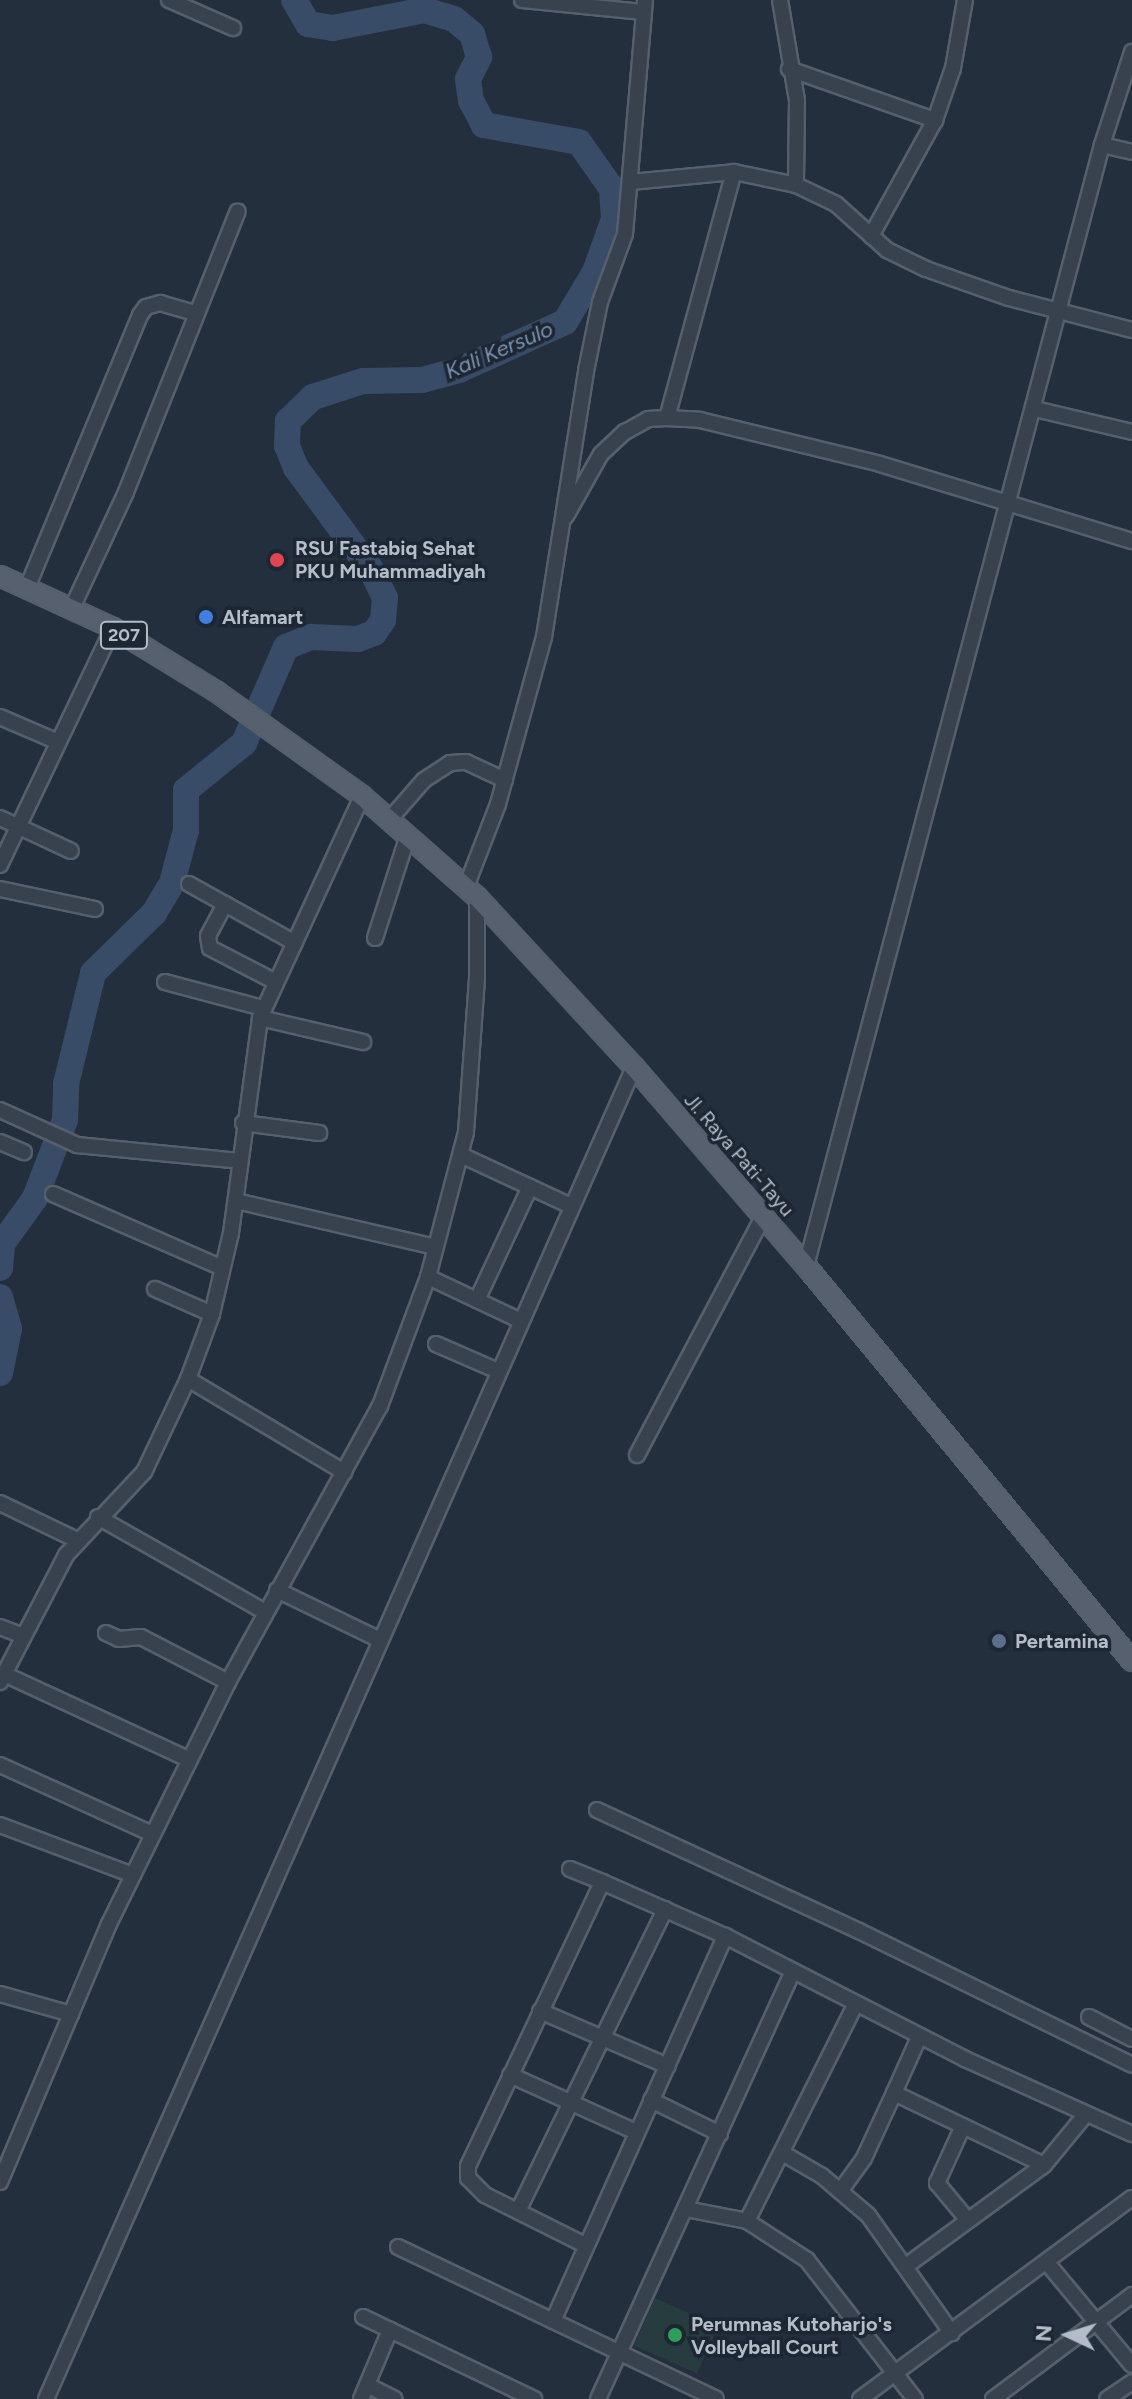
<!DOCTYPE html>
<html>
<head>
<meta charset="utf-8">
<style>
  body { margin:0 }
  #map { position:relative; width:1132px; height:2399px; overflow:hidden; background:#242f3e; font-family:Figtree,sans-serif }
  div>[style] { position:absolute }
  .green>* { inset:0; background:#263c3f; transform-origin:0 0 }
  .river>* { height:26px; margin:-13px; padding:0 13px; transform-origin:13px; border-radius:13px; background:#394c67 }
  .roads { filter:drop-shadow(2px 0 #565f6c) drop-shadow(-2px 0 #565f6c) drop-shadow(0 2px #565f6c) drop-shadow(0 -2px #565f6c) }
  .minor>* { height:14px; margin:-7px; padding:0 7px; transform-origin:7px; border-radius:7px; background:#38414e }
  .major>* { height:18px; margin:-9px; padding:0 9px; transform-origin:9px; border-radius:9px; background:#56606e }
  .dots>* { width:22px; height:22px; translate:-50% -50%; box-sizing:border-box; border:4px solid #1d2633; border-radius:50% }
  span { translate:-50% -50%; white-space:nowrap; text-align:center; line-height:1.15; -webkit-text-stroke:7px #1d2633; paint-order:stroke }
  .shield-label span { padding:2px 6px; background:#1d2633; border:2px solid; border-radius:6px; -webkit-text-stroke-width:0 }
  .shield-label { font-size:18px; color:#b4bcc9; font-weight:700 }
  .poi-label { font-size:20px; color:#b4bcc9; font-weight:700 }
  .left { translate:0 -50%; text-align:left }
  .street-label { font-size:20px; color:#b4bcc9 }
  .water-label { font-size:22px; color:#7c92b1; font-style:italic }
  .north { position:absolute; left:1028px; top:2295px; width:80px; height:80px; -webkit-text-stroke:6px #1d2633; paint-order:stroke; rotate:274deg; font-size:22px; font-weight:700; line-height:32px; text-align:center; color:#b4bcc9 }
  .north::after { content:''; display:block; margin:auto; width:28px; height:36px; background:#b4bcc9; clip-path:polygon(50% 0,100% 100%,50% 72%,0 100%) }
</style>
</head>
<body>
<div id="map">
  <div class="green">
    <div style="left:655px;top:2298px;width:69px;height:52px;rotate:24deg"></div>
  </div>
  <div class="river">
    <div style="left:0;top:1268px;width:24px;rotate:-85deg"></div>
    <div style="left:2px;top:1244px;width:57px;rotate:-54.3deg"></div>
    <div style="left:35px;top:1198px;width:84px;rotate:-69deg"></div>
    <div style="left:65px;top:1120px;width:36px;rotate:-88deg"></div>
    <div style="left:66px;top:1084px;width:114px;rotate:-76.3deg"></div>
    <div style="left:93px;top:973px;width:86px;rotate:-44.5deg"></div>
    <div style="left:154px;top:913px;width:35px;rotate:-59deg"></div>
    <div style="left:172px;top:883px;width:55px;rotate:-75.2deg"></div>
    <div style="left:186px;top:830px;width:40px;rotate:-90deg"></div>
    <div style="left:186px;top:790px;width:75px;rotate:-39deg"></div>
    <div style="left:244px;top:743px;width:105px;rotate:-66.4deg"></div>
    <div style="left:286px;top:647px;width:27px;rotate:-22deg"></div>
    <div style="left:311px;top:637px;width:47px;rotate:2.4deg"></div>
    <div style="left:358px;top:639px;width:17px;rotate:-21deg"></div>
    <div style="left:374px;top:633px;width:16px;rotate:-55deg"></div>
    <div style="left:383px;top:620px;width:22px;rotate:-85deg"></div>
    <div style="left:385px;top:598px;width:30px;rotate:-116deg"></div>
    <div style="left:372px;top:571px;width:128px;rotate:-126.4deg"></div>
    <div style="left:296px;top:468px;width:24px;rotate:-112deg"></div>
    <div style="left:287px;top:446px;width:25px;rotate:-88deg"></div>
    <div style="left:288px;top:421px;width:35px;rotate:-44deg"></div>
    <div style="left:313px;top:397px;width:52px;rotate:-17.7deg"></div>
    <div style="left:363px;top:381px;width:59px;rotate:-1deg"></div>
    <div style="left:422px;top:380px;width:38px;rotate:-15deg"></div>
    <div style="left:459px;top:370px;width:116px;rotate:-24.4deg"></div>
    <div style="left:565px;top:322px;width:58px;rotate:-59deg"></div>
    <div style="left:595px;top:272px;width:56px;rotate:-70.3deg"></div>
    <div style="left:614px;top:219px;width:30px;rotate:-94deg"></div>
    <div style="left:612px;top:189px;width:57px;rotate:-125.1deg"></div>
    <div style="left:579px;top:142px;width:97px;rotate:-169.9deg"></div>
    <div style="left:484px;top:125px;width:27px;rotate:-118deg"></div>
    <div style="left:471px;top:101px;width:22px;rotate:-98deg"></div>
    <div style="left:468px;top:79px;width:25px;rotate:-63deg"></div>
    <div style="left:479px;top:57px;width:24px;rotate:-107deg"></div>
    <div style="left:472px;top:34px;width:23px;rotate:-140deg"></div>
    <div style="left:454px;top:19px;width:30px;rotate:-163deg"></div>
    <div style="left:425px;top:10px;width:94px;rotate:168.9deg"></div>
    <div style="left:333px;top:28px;width:25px;rotate:-171deg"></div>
    <div style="left:308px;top:24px;width:28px;rotate:-120deg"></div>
    <div style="left:0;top:1297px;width:33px;rotate:74deg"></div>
    <div style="left:9px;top:1329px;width:45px;rotate:101.6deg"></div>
  </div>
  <div class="roads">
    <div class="minor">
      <div style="left:169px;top:0;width:70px;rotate:23.6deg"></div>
      <div style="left:522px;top:0;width:122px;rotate:5.7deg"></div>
      <div style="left:780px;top:0;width:101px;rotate:80.4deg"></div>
      <div style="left:797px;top:100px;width:85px;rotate:90.7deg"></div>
      <div style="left:789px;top:69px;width:155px;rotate:19.3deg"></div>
      <div style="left:1102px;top:145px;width:31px;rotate:13deg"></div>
      <div style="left:631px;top:182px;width:103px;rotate:-5.5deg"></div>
      <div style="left:734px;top:172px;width:63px;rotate:11.8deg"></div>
      <div style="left:796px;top:185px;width:44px;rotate:25.4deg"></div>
      <div style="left:836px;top:204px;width:69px;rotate:42deg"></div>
      <div style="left:887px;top:250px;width:43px;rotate:26deg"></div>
      <div style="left:926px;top:269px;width:88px;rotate:19.3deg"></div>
      <div style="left:1009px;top:298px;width:127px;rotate:14.6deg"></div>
      <div style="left:871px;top:236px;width:132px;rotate:-61.1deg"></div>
      <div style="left:935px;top:120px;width:55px;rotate:-70.9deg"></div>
      <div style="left:953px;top:68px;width:69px;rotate:-80deg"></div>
      <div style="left:1035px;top:409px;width:100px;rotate:13.3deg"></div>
      <div style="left:667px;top:418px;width:255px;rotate:-74.8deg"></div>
      <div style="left:566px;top:516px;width:71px;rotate:-60.6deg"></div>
      <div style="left:601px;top:454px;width:33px;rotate:-43deg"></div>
      <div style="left:625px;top:432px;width:26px;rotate:-29deg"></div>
      <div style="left:648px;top:419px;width:19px;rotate:-3deg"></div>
      <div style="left:667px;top:418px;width:33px;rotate:3deg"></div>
      <div style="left:700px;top:420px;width:185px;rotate:13.7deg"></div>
      <div style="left:880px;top:464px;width:264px;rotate:17deg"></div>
      <div style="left:27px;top:588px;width:295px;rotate:-67.5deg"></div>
      <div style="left:140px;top:315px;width:10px;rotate:-53deg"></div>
      <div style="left:146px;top:307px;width:15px;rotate:-16deg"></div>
      <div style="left:160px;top:303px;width:36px;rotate:16deg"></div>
      <div style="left:72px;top:608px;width:128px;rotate:-65deg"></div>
      <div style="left:126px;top:492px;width:302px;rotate:-68.3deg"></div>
      <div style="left:0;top:717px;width:63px;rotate:23.3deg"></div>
      <div style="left:0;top:818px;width:78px;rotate:24.9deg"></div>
      <div style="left:389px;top:820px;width:53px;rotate:-48.8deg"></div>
      <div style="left:424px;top:780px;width:31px;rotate:-33deg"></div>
      <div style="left:450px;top:763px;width:16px;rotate:-4deg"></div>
      <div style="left:466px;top:762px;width:43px;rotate:24.8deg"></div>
      <div style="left:0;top:865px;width:263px;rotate:-64.5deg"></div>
      <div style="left:189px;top:884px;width:121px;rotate:29.1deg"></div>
      <div style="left:466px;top:887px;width:89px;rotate:-68.9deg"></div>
      <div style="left:498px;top:804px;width:173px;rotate:-74.6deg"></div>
      <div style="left:544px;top:637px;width:269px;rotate:-81deg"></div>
      <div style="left:586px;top:371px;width:70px;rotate:-78.5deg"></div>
      <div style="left:600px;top:302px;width:72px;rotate:-69.8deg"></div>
      <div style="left:625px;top:234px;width:235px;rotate:-85.1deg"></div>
      <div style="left:0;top:889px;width:97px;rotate:11.9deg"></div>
      <div style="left:225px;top:904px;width:36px;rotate:118deg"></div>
      <div style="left:208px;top:936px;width:12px;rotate:81deg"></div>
      <div style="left:210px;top:948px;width:74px;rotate:27.3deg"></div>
      <div style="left:375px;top:938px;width:108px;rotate:-72.2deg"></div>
      <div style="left:165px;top:982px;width:101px;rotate:14.9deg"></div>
      <div style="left:260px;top:1018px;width:106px;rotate:13.1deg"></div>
      <div style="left:0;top:1110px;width:85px;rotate:24.4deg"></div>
      <div style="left:77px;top:1145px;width:163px;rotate:5.6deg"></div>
      <div style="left:243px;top:1123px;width:77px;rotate:7.5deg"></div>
      <div style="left:0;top:1142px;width:26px;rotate:23deg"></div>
      <div style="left:461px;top:1155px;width:121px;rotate:24.9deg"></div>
      <div style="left:53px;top:1194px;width:184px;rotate:23.6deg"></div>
      <div style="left:236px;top:1201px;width:204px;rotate:13deg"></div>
      <div style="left:806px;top:1266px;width:1159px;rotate:-75.21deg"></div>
      <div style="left:1102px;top:145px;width:98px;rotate:-72.1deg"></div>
      <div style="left:428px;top:1277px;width:103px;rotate:25.3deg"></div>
      <div style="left:155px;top:1289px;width:62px;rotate:23.7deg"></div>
      <div style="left:477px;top:1300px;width:125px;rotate:-64.9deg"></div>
      <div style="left:436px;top:1344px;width:68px;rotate:23.5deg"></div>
      <div style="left:188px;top:1379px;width:182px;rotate:30.8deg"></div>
      <div style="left:637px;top:1455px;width:269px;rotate:-62.1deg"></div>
      <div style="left:0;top:1503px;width:85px;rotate:25.7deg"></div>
      <div style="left:98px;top:1517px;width:192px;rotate:29.6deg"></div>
      <div style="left:277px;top:1590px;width:112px;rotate:25.9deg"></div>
      <div style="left:0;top:1627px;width:25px;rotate:21deg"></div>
      <div style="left:106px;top:1633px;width:14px;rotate:25deg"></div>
      <div style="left:119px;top:1639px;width:22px;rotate:-5deg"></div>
      <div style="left:141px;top:1637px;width:98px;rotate:27.3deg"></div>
      <div style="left:4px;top:1674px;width:203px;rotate:24.8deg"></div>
      <div style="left:0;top:1682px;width:143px;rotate:-62.5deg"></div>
      <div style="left:66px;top:1555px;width:114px;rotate:-46.8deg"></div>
      <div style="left:144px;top:1472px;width:103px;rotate:-64.7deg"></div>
      <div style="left:188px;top:1379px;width:69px;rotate:-69.7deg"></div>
      <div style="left:212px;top:1314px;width:83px;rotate:-76.8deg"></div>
      <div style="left:231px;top:1233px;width:217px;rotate:-82.3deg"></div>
      <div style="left:260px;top:1018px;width:244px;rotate:-65.3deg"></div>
      <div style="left:0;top:1765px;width:167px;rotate:24.4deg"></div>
      <div style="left:597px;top:1810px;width:289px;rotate:24.8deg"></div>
      <div style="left:859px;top:1931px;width:304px;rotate:26.1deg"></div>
      <div style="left:0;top:1825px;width:142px;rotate:20.6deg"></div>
      <div style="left:570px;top:1869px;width:35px;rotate:22deg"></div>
      <div style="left:0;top:1994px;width:74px;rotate:15.7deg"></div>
      <div style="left:540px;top:2011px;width:139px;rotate:23.3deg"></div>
      <div style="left:1089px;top:2017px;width:48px;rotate:27.1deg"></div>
      <div style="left:510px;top:2075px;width:138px;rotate:24.3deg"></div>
      <div style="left:894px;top:2093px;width:61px;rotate:-65.9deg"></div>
      <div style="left:651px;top:2100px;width:77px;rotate:26.2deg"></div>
      <div style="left:963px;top:2126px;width:63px;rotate:114.5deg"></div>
      <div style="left:937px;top:2183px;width:47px;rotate:50.2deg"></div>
      <div style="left:784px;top:2154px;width:44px;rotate:30.1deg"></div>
      <div style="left:822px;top:2176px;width:60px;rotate:40.3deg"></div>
      <div style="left:868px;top:2215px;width:145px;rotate:54.6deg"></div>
      <div style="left:0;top:2182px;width:280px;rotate:-67.1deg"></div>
      <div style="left:109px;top:1924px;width:270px;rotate:-63.8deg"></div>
      <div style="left:228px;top:1682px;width:315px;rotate:-61.2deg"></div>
      <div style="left:380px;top:1406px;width:138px;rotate:-69.6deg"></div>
      <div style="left:428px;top:1277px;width:150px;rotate:-75.3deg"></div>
      <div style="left:466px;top:1132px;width:155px;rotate:-85.9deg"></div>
      <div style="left:477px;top:977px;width:80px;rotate:-90deg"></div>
      <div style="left:841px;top:2190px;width:39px;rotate:-54deg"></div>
      <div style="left:864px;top:2158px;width:72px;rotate:-65.2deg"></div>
      <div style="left:894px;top:2093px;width:166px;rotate:25.6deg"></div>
      <div style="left:1044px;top:2165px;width:66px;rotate:-50.5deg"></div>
      <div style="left:686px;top:2209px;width:62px;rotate:11.1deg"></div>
      <div style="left:747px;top:2221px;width:72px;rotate:33deg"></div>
      <div style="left:807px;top:2260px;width:176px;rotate:52.2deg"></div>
      <div style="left:518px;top:2211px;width:336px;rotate:-64deg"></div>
      <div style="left:747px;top:2221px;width:241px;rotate:-63.4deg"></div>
      <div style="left:583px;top:2244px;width:110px;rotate:-153.4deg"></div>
      <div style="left:485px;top:2195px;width:24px;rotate:-135deg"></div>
      <div style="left:468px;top:2178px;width:12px;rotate:-90deg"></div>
      <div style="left:468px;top:2166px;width:314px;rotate:-64.7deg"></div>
      <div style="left:602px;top:1882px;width:134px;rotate:23.7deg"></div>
      <div style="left:725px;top:1936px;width:270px;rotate:27.1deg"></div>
      <div style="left:965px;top:2059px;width:183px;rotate:24.2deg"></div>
      <div style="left:398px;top:2247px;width:352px;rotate:25.5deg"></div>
      <div style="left:1048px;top:2264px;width:131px;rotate:50.3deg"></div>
      <div style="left:906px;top:2266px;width:171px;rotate:-36.2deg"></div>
      <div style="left:363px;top:2317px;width:190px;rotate:25.6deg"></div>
      <div style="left:553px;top:2321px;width:422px;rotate:-65.9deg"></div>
      <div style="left:367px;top:2385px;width:31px;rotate:27deg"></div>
      <div style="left:46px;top:2399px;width:1456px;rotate:-66.18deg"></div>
      <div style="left:361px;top:2399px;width:75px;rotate:-67.2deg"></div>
      <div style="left:598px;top:2399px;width:467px;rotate:-65.5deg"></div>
      <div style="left:860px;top:2399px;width:338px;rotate:-36.5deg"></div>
      <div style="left:993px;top:2399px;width:174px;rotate:-36.8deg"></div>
      <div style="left:1107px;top:2399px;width:30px;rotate:-34deg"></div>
    </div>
    <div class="major">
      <div style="left:0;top:576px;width:124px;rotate:24.7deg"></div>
      <div style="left:113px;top:628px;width:122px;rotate:31.6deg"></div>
      <div style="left:217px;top:692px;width:178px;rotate:35.6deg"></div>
      <div style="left:362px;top:796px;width:153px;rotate:41.3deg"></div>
      <div style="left:477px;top:897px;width:231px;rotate:47.3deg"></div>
      <div style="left:634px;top:1067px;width:263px;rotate:49.2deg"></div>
      <div style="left:806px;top:1266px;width:512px;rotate:50.47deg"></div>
    </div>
  </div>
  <div class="dots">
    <div style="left:277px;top:560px;background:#e0444e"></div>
    <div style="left:206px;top:617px;background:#3f7fe0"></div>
    <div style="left:999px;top:1641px;background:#5c6f8a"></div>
    <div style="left:675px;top:2335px;background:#2e9e5b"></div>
  </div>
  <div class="shield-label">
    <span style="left:124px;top:635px">207</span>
  </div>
  <div class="poi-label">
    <span class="left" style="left:295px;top:560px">RSU Fastabiq Sehat<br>PKU Muhammadiyah</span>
    <span class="left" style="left:222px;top:617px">Alfamart</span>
    <span class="left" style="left:1015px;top:1641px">Pertamina</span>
    <span class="left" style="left:691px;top:2336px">Perumnas Kutoharjo's<br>Volleyball Court</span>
  </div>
  <div class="street-label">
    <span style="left:739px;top:1155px;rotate:49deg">Jl. Raya Pati-Tayu</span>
  </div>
  <div class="water-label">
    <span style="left:499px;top:350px;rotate:-23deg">Kali Kersulo</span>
  </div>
  <div class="north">N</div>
</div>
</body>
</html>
